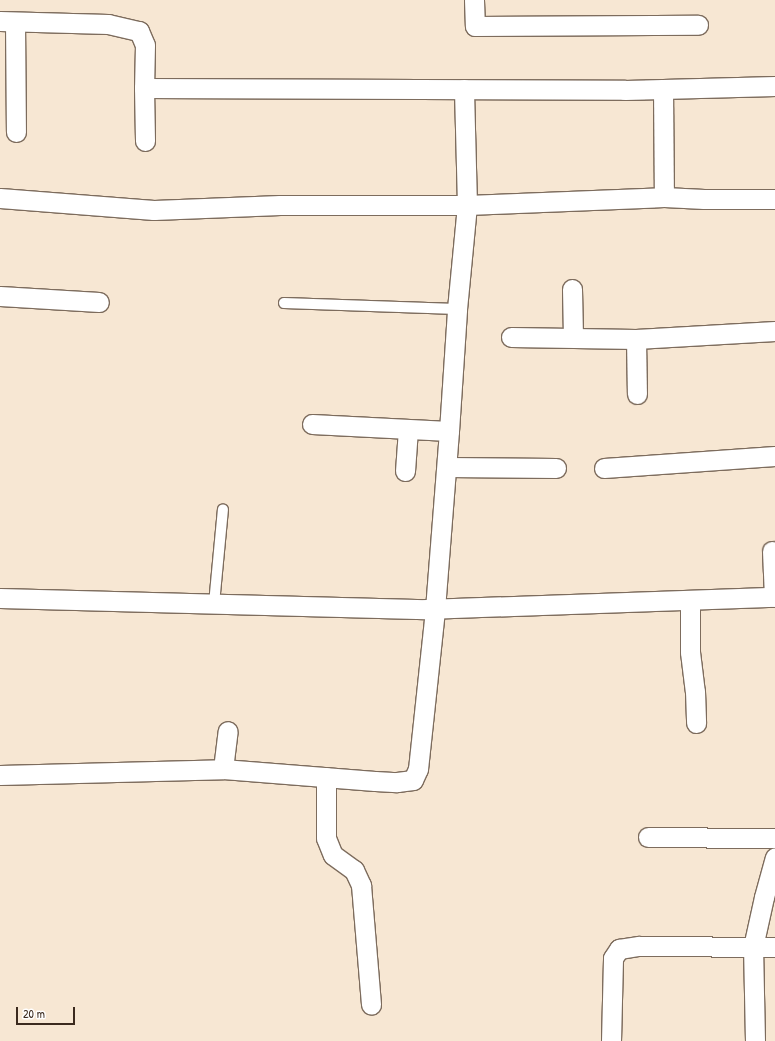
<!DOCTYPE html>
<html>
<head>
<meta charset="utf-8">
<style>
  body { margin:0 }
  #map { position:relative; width:775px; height:1041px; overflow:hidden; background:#f7e7d3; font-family:"Patrick Hand",sans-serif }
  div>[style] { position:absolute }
  .roads { filter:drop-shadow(1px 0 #7d6c5d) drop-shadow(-1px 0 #7d6c5d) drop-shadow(0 1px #7d6c5d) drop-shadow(0 -1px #7d6c5d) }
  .service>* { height:10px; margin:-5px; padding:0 5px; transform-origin:5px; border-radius:5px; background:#fff }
  .minor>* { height:19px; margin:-9.5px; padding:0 9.5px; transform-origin:9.5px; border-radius:9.5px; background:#fff }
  span { translate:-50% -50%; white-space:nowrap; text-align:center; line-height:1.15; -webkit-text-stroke:3px #fff; paint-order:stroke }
  .scale { position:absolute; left:16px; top:1007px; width:59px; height:18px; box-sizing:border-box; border:2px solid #3b2a1e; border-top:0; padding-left:5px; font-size:12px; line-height:14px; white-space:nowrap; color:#3b2a1e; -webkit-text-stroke:3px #fff; paint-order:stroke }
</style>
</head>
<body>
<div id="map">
  <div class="roads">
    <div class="service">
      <div style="left:284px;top:303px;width:173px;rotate:2deg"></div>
      <div style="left:214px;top:604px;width:95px;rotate:-84.6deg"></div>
    </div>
    <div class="minor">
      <div style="left:474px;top:0;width:26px;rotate:88deg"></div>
      <div style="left:475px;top:26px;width:223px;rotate:-0.3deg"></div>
      <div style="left:0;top:21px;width:108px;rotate:1.6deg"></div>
      <div style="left:108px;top:24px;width:32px;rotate:13deg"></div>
      <div style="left:139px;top:31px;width:15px;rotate:67deg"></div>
      <div style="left:145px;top:45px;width:43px;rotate:91.3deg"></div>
      <div style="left:144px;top:88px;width:53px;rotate:88.9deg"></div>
      <div style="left:15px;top:22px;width:110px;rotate:89.5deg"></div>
      <div style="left:144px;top:88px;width:481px;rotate:0.2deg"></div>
      <div style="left:625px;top:90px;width:150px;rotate:-1.5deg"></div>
      <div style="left:663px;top:89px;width:108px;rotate:89.5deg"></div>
      <div style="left:0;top:198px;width:154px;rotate:4.5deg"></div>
      <div style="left:154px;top:210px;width:126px;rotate:-2.3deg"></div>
      <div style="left:280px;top:205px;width:187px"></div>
      <div style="left:467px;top:205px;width:197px;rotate:-2.3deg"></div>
      <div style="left:664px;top:197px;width:40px;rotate:2.9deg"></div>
      <div style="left:704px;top:199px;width:71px"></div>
      <div style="left:572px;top:289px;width:48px;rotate:88.8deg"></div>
      <div style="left:0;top:296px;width:99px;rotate:3.5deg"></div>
      <div style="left:511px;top:337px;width:125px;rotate:0.9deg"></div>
      <div style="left:636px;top:339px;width:139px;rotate:-3.3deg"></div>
      <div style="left:636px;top:339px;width:55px;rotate:89deg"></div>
      <div style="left:312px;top:424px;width:137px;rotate:2.9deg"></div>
      <div style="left:447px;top:467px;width:109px;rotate:0.5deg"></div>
      <div style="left:604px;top:468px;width:171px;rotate:-4deg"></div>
      <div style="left:405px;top:471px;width:42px;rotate:-85.9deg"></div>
      <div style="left:772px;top:551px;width:46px;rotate:87.5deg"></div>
      <div style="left:0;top:598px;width:426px;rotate:1.5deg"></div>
      <div style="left:426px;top:609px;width:349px;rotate:-2deg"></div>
      <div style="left:690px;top:600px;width:52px;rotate:90deg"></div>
      <div style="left:690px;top:652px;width:39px;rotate:83deg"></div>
      <div style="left:695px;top:691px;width:32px;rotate:88deg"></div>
      <div style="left:223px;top:769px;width:38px;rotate:-83deg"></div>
      <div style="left:0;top:775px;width:223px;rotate:-1.5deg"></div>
      <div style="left:223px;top:769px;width:152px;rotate:4.5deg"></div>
      <div style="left:375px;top:781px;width:22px;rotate:3deg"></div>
      <div style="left:397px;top:782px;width:16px;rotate:-7deg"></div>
      <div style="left:413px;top:780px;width:12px;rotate:-66deg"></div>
      <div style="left:418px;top:769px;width:161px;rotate:-83.9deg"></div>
      <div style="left:435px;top:609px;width:179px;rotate:-85.5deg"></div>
      <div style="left:449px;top:431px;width:122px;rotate:-86.2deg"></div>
      <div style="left:457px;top:309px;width:104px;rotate:-84.5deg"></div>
      <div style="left:467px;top:205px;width:116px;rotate:-91.5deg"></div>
      <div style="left:326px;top:777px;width:61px;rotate:90deg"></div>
      <div style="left:326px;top:838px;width:18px;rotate:68deg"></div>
      <div style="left:333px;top:855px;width:26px;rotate:36deg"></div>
      <div style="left:354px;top:870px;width:17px;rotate:65deg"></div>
      <div style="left:361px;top:885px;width:120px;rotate:85.2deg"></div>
      <div style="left:648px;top:837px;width:127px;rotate:0.5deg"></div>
      <div style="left:611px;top:1041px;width:83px;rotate:-88.6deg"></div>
      <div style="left:613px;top:958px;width:11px;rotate:-56deg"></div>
      <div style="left:619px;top:949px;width:20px;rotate:-9deg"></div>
      <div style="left:639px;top:946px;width:136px;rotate:0.4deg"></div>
      <div style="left:755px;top:1041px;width:94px;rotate:-91.2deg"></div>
      <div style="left:753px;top:947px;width:51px;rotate:-77.6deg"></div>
      <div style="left:764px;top:897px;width:41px;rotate:-74.6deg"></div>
    </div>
  </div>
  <div class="scale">20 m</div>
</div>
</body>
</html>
